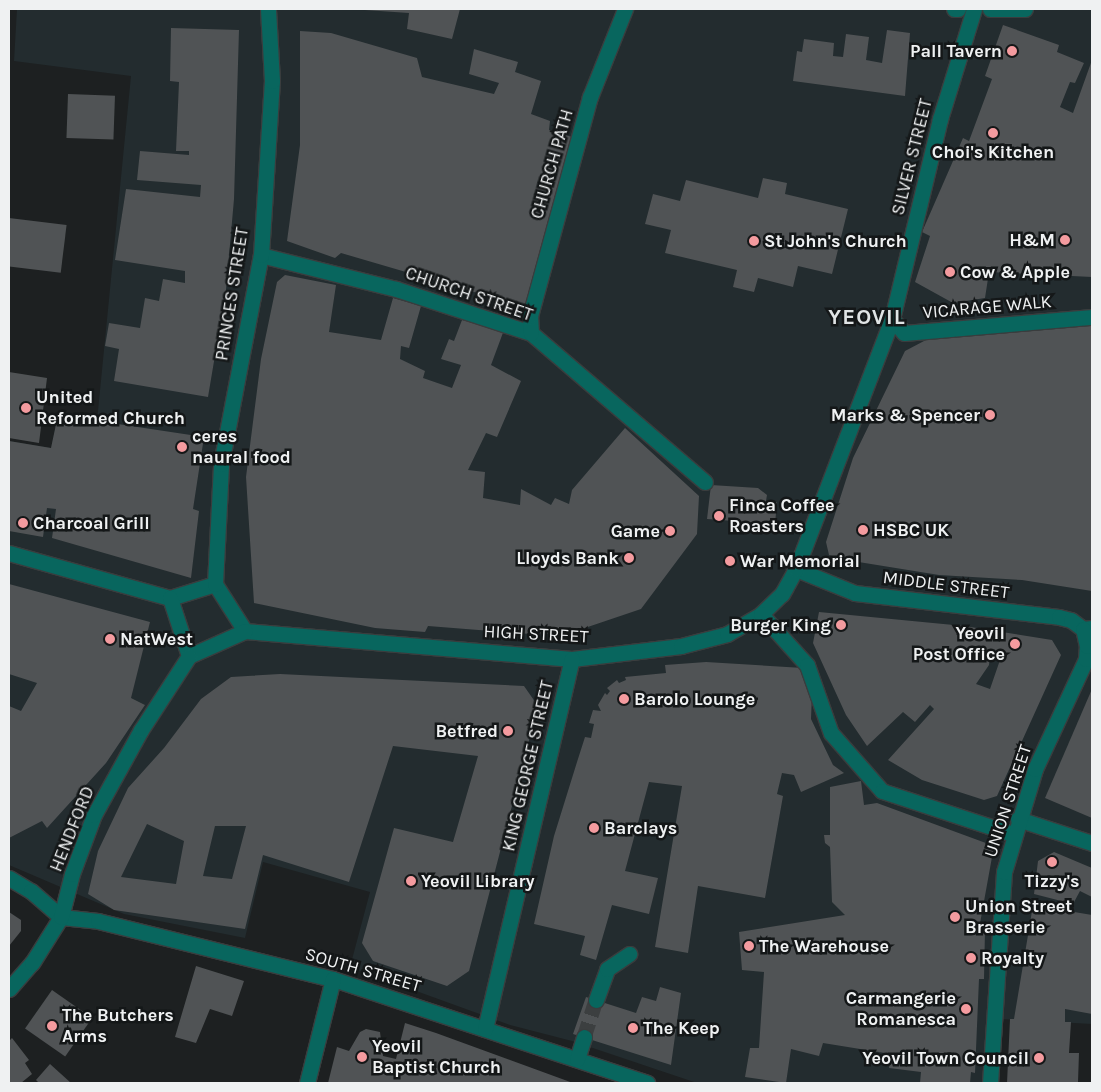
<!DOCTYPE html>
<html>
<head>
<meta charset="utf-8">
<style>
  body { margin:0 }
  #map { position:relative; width:1101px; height:1092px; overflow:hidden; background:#1d2021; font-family:Karla,sans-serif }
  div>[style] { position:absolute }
  .built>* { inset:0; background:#232c2f }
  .building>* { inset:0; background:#505355; transform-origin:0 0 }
  .minor-tunnel>* { height:15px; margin-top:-7.5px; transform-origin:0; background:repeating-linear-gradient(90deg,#3c3f40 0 15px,transparent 0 23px) }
  .roads { filter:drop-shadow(1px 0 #3a3d3e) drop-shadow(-1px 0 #3a3d3e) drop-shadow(0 1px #3a3d3e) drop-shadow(0 -1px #3a3d3e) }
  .minor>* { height:15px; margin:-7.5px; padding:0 7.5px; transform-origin:7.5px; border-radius:7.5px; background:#08665e }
  .dots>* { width:14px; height:14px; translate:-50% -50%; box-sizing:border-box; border:2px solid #141718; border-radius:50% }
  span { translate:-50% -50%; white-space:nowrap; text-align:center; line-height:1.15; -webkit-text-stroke:5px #141718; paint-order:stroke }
  .poi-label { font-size:18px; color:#eff1f2; font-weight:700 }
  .right { translate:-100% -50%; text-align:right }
  .left { translate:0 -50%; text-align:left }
  .street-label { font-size:18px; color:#eff1f2 }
  .district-label { font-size:22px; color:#e0e4e5; font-weight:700; letter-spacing:1px }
  .frame { position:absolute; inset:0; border:10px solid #eff1f2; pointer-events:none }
</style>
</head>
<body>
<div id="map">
  <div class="built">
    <div style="clip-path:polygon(17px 9px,1092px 9px,1092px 1024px,1001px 1019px,997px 1083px,697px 1083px,572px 1041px,510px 1025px,350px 967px,370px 892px,263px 862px,245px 938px,124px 914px,9px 865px,9px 441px,51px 448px,58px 415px,97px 421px,131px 76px,14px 61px)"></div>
  </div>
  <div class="building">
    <div style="clip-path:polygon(350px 9px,460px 9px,452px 39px,407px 29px,409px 13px)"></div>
    <div style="clip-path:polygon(1003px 25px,1059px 45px,1057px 52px,1084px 63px,1075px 83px,1070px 82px,1060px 107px,1073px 113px,1092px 60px,1092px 277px,989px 272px,985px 298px,953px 303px,915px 282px,930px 236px,922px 232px,963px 138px,969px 141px,992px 79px,985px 76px)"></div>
    <div style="clip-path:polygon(171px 28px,239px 30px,234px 199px,226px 290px,208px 397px,114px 381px,119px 349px,105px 346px,109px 323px,140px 328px,145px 298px,159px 301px,163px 279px,185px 283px,185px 271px,115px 260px,126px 189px,200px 197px,201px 185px,137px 180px,140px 151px,189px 155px,189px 151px,176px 151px,179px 82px,170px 81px)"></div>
    <div style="clip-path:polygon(887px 30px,910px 33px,905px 96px,793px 81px,797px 51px,802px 52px,804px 39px,834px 43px,833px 56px,843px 57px,846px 34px,869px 37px,866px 60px,882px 63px)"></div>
    <div style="clip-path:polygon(300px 31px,331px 33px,417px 58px,422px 77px,494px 94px,499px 83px,469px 74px,474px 49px,518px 62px,515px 72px,541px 81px,531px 114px,550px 121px,549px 130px,572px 137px,525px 307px,341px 253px,335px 258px,287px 241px,300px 145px)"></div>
    <div style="left:68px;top:94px;width:47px;height:44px;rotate:2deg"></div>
    <div style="clip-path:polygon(763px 178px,787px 183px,785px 194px,848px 209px,832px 274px,798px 266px,793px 287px,758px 278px,754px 292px,733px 287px,737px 270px,665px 253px,671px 230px,645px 224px,653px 194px,680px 201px,686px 180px,758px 198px)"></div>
    <div style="left:9px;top:218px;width:58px;height:48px;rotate:7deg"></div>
    <div style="clip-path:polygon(285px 275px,336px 285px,329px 332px,381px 340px,393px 298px,421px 306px,409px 348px,401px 346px,400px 359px,425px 371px,423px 378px,452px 388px,461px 365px,441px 359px,449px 339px,454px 341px,462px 320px,504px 330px,491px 365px,521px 381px,497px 437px,486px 433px,468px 470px,485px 472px,483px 498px,520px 505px,521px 489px,551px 505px,555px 498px,569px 504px,572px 490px,625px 428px,699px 496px,697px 534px,641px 609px,570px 633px,530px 634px,428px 626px,425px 632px,375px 628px,254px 603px,246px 477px,261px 359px,277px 282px)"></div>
    <div style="clip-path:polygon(1092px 325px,1092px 591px,1022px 580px,939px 575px,840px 559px,829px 555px,826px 542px,853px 458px,905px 351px,943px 331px)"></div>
    <div style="clip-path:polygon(9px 372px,47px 378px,39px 443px,9px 438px)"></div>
    <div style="clip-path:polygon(58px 415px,204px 437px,193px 509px,199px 511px,191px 578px,52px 538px,56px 509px,47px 508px,43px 537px,9px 531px,9px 441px,51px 448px)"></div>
    <div style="clip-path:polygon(711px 485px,758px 488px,767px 495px,766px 501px,777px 502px,775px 524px,707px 519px)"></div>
    <div style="clip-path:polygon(9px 584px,150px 622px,131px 698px,145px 705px,106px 763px,47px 828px,42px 821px,9px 838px,9px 706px,21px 711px,37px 683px,9px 674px)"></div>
    <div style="clip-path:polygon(evenodd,819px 612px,964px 626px,1052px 640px,1061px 655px,997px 796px,984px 800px,922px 780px,888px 760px,934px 709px,930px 705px,915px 722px,903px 712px,867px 746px,846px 715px,813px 643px,819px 612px,990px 655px,1000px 660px,990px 689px,976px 684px,989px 665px,990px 655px)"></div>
    <div style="clip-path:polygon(706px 662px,803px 668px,812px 694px,811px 719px,833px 765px,844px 773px,801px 792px,794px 775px,782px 773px,777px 794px,783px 796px,765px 898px,698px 886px,688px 953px,655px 947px,682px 786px,649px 782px,625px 871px,658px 878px,649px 914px,612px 905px,596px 960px,580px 955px,585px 936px,534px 924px,554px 836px,577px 762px,585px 737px,591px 738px,594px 724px,589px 723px,593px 710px,601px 711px,598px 705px,605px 693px,607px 695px,610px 691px,607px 688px,617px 680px,619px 683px,626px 680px,625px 677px,666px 673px,665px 665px)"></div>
    <div style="clip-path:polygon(evenodd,280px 674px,524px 686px,538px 706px,469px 971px,447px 986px,373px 961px,362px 943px,394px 828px,453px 842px,478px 756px,393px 746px,349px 882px,263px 855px,245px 929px,114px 910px,88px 894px,98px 851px,128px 788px,164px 748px,201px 699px,231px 677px,280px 674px,147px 824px,184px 841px,176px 884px,121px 877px,147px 824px,280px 674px,215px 826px,246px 826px,232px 879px,203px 876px,215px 826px)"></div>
    <div style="clip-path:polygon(1092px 689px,1092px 818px,1045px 798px)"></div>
    <div style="clip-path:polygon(861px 781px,864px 805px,877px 803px,994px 846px,979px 929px,985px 930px,984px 979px,979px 979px,975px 1073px,971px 1072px,970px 1083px,920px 1083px,921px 1072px,889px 1068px,891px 1054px,823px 1043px,819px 1056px,791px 1049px,786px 1083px,745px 1077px,750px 1048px,759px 1048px,764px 972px,742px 970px,739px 932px,845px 915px,832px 902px,830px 847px,825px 843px,824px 835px,830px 835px,830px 787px)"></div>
    <div style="clip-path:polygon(1054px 852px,1092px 868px,1092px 897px,1080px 891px,1073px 904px,1034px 894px,1038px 861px)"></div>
    <div style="clip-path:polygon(1033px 905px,1092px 915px,1092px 1014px,1065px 1009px,1065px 1022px,1071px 1022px,1069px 1053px,1079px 1053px,1078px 1082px,1007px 1083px,1010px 1019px,1014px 1019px)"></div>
    <div style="clip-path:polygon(9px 912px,21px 920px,21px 931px,9px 946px)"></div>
    <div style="clip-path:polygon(196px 966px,244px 981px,232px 1016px,210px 1009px,196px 1043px,175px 1037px)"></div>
    <div style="clip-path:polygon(660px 987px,681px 993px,671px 1065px,573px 1034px,586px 997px,636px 1013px,642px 997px,656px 1001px)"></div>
    <div style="left:52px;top:990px;width:49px;height:47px;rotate:35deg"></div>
    <div style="clip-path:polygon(405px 1023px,436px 1033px,573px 1083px,328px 1083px,337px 1047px,349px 1051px,360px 1032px,366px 1029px,380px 1032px,383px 1056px,396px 1059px)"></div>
    <div style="clip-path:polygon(12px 1038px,29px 1060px,25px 1063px,32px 1074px,21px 1083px,9px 1083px,9px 1041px)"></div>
    <div style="clip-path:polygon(50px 1064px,71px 1083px,39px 1083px,36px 1080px)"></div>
  </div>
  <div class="minor-tunnel">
    <div style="left:584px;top:1037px;width:39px;rotate:-72deg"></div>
  </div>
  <div class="roads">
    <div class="minor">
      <div style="left:954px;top:9px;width:4px"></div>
      <div style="left:990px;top:9px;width:35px"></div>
      <div style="left:261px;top:255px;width:139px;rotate:14.1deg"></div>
      <div style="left:396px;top:289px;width:142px;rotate:18.1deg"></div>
      <div style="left:531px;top:333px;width:229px;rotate:40.6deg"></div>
      <div style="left:892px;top:319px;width:18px;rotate:49deg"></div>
      <div style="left:904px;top:333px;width:189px;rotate:-4.9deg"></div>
      <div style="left:531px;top:333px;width:17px;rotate:-93deg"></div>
      <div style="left:530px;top:316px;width:227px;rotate:-74.7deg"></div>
      <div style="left:590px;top:97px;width:95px;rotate:-68.3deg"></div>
      <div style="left:9px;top:553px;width:167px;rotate:15.6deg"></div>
      <div style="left:170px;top:598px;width:47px;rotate:-17.3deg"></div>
      <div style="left:796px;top:569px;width:64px;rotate:22.1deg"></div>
      <div style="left:855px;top:593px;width:205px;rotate:6.7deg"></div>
      <div style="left:1059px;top:617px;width:12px;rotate:14deg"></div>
      <div style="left:1071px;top:620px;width:15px;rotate:37deg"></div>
      <div style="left:1083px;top:629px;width:9px;rotate:-6deg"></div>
      <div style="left:215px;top:584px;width:56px;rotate:57.4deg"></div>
      <div style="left:245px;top:631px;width:328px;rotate:4.9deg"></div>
      <div style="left:572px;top:659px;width:110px;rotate:-6.8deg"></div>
      <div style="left:681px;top:646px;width:48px;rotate:-14.6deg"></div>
      <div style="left:727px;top:634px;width:39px;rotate:-30deg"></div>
      <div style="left:761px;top:614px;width:29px;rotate:-44deg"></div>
      <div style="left:782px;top:594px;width:29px;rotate:-61deg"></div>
      <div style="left:796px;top:569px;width:268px;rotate:-69deg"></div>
      <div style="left:892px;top:319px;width:206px;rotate:-76.5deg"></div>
      <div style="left:940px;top:119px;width:115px;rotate:-72.8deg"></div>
      <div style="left:215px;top:584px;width:120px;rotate:-87.1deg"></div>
      <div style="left:221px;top:464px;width:213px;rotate:-79.2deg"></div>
      <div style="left:261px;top:255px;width:174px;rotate:-86.4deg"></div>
      <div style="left:272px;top:81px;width:72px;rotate:-93.2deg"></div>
      <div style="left:170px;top:598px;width:61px;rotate:71.9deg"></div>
      <div style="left:761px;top:614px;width:69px;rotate:48deg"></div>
      <div style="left:807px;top:665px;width:72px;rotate:70.6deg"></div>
      <div style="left:831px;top:733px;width:77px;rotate:48.7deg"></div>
      <div style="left:882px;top:791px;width:138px;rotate:18.2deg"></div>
      <div style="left:189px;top:656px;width:61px;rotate:-24.1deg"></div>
      <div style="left:1018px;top:819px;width:78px;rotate:18deg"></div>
      <div style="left:9px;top:878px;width:26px;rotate:31deg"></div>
      <div style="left:31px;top:891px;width:40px;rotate:41deg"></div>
      <div style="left:61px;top:917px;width:37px;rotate:6deg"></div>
      <div style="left:98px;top:921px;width:242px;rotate:13.9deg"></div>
      <div style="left:333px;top:979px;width:331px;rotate:18.3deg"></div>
      <div style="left:9px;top:989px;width:35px;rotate:-49deg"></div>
      <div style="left:32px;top:963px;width:54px;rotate:-57.8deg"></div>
      <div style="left:61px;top:917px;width:44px;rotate:-75.7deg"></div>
      <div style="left:72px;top:874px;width:63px;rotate:-69.6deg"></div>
      <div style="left:94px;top:815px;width:97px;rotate:-61.1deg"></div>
      <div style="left:141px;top:730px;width:88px;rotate:-57deg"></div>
      <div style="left:596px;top:1000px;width:33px;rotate:-70deg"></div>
      <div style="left:607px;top:969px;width:27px;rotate:-34deg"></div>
      <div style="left:485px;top:1029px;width:380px;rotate:-76.8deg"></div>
      <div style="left:577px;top:1059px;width:23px;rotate:-72deg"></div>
      <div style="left:307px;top:1083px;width:107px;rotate:-76deg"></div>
      <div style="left:990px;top:1083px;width:211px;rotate:-86.2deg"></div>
      <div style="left:1004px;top:872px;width:108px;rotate:-73.2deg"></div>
      <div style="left:1035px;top:769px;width:121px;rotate:-65.1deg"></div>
      <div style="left:1086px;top:659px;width:13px;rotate:-86deg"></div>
      <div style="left:1087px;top:646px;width:17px;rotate:-103deg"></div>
    </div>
  </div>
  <div class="dots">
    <div style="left:1012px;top:51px;background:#f49b9f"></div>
    <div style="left:993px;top:133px;background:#f49b9f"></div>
    <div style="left:1065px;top:240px;background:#f49b9f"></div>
    <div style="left:754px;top:241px;background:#f49b9f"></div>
    <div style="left:950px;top:272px;background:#f49b9f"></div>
    <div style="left:26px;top:408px;background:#f49b9f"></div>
    <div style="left:990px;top:415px;background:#f49b9f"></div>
    <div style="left:182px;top:447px;background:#f49b9f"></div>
    <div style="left:719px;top:516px;background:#f49b9f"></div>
    <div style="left:23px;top:523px;background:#f49b9f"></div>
    <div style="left:863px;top:530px;background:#f49b9f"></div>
    <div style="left:670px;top:531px;background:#f49b9f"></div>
    <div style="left:629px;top:558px;background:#f49b9f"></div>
    <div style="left:730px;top:561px;background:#f49b9f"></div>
    <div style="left:841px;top:625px;background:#f49b9f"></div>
    <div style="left:110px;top:639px;background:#f49b9f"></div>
    <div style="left:1015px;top:644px;background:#f49b9f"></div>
    <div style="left:624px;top:699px;background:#f49b9f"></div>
    <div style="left:508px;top:731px;background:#f49b9f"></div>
    <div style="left:594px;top:828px;background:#f49b9f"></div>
    <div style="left:1052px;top:862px;background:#f49b9f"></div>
    <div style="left:411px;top:881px;background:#f49b9f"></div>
    <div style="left:955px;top:917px;background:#f49b9f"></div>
    <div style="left:749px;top:946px;background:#f49b9f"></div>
    <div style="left:971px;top:958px;background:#f49b9f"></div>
    <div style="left:966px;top:1009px;background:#f49b9f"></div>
    <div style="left:52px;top:1026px;background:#f49b9f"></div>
    <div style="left:633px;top:1028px;background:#f49b9f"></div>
    <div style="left:362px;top:1057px;background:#f49b9f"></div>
    <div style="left:1039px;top:1058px;background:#f49b9f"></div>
  </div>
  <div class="poi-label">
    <span class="right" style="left:1002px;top:51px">Pall Tavern</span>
    <span style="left:993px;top:152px">Choi's Kitchen</span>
    <span class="right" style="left:1055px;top:240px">H&amp;M</span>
    <span class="left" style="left:764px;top:241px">St John's Church</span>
    <span class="left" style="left:960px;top:272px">Cow &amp; Apple</span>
    <span class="left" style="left:36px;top:408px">United<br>Reformed Church</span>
    <span class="right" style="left:980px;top:415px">Marks &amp; Spencer</span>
    <span class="left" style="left:192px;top:447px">ceres<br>naural food</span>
    <span class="left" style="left:729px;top:516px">Finca Coffee<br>Roasters</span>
    <span class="left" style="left:33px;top:523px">Charcoal Grill</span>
    <span class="left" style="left:873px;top:530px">HSBC UK</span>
    <span class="right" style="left:660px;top:531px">Game</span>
    <span class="right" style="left:619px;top:558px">Lloyds Bank</span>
    <span class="left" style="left:740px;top:561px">War Memorial</span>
    <span class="right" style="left:831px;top:625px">Burger King</span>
    <span class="right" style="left:1005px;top:644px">Yeovil<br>Post Office</span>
    <span class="left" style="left:120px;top:639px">NatWest</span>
    <span class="left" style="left:634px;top:699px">Barolo Lounge</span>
    <span class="right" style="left:498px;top:731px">Betfred</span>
    <span class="left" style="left:604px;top:828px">Barclays</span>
    <span class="left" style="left:421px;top:881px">Yeovil Library</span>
    <span style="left:1052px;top:881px">Tizzy's</span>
    <span class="left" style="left:965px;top:917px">Union Street<br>Brasserie</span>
    <span class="left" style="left:759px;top:946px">The Warehouse</span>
    <span class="left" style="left:981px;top:958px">Royalty</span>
    <span class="right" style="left:956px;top:1009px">Carmangerie<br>Romanesca</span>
    <span class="left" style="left:62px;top:1026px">The Butchers<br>Arms</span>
    <span class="left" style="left:643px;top:1028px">The Keep</span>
    <span class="left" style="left:372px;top:1057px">Yeovil<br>Baptist Church</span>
    <span class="right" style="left:1029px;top:1058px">Yeovil Town Council</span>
  </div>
  <div class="street-label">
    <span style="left:912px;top:157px;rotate:-76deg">SILVER STREET</span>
    <span style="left:552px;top:164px;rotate:-74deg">CHURCH PATH</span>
    <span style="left:232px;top:294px;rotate:-81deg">PRINCES STREET</span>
    <span style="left:469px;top:294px;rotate:19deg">CHURCH STREET</span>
    <span style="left:987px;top:307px;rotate:-5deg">VICARAGE WALK</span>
    <span style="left:946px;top:585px;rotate:7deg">MIDDLE STREET</span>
    <span style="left:536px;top:634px;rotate:3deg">HIGH STREET</span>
    <span style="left:528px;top:766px;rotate:-77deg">KING GEORGE STREET</span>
    <span style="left:1008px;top:801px;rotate:-72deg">UNION STREET</span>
    <span style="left:72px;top:829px;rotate:-68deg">HENDFORD</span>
    <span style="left:363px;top:970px;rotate:16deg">SOUTH STREET</span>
  </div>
  <div class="district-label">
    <span style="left:867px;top:318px">YEOVIL</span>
  </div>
  <div class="frame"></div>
</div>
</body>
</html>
